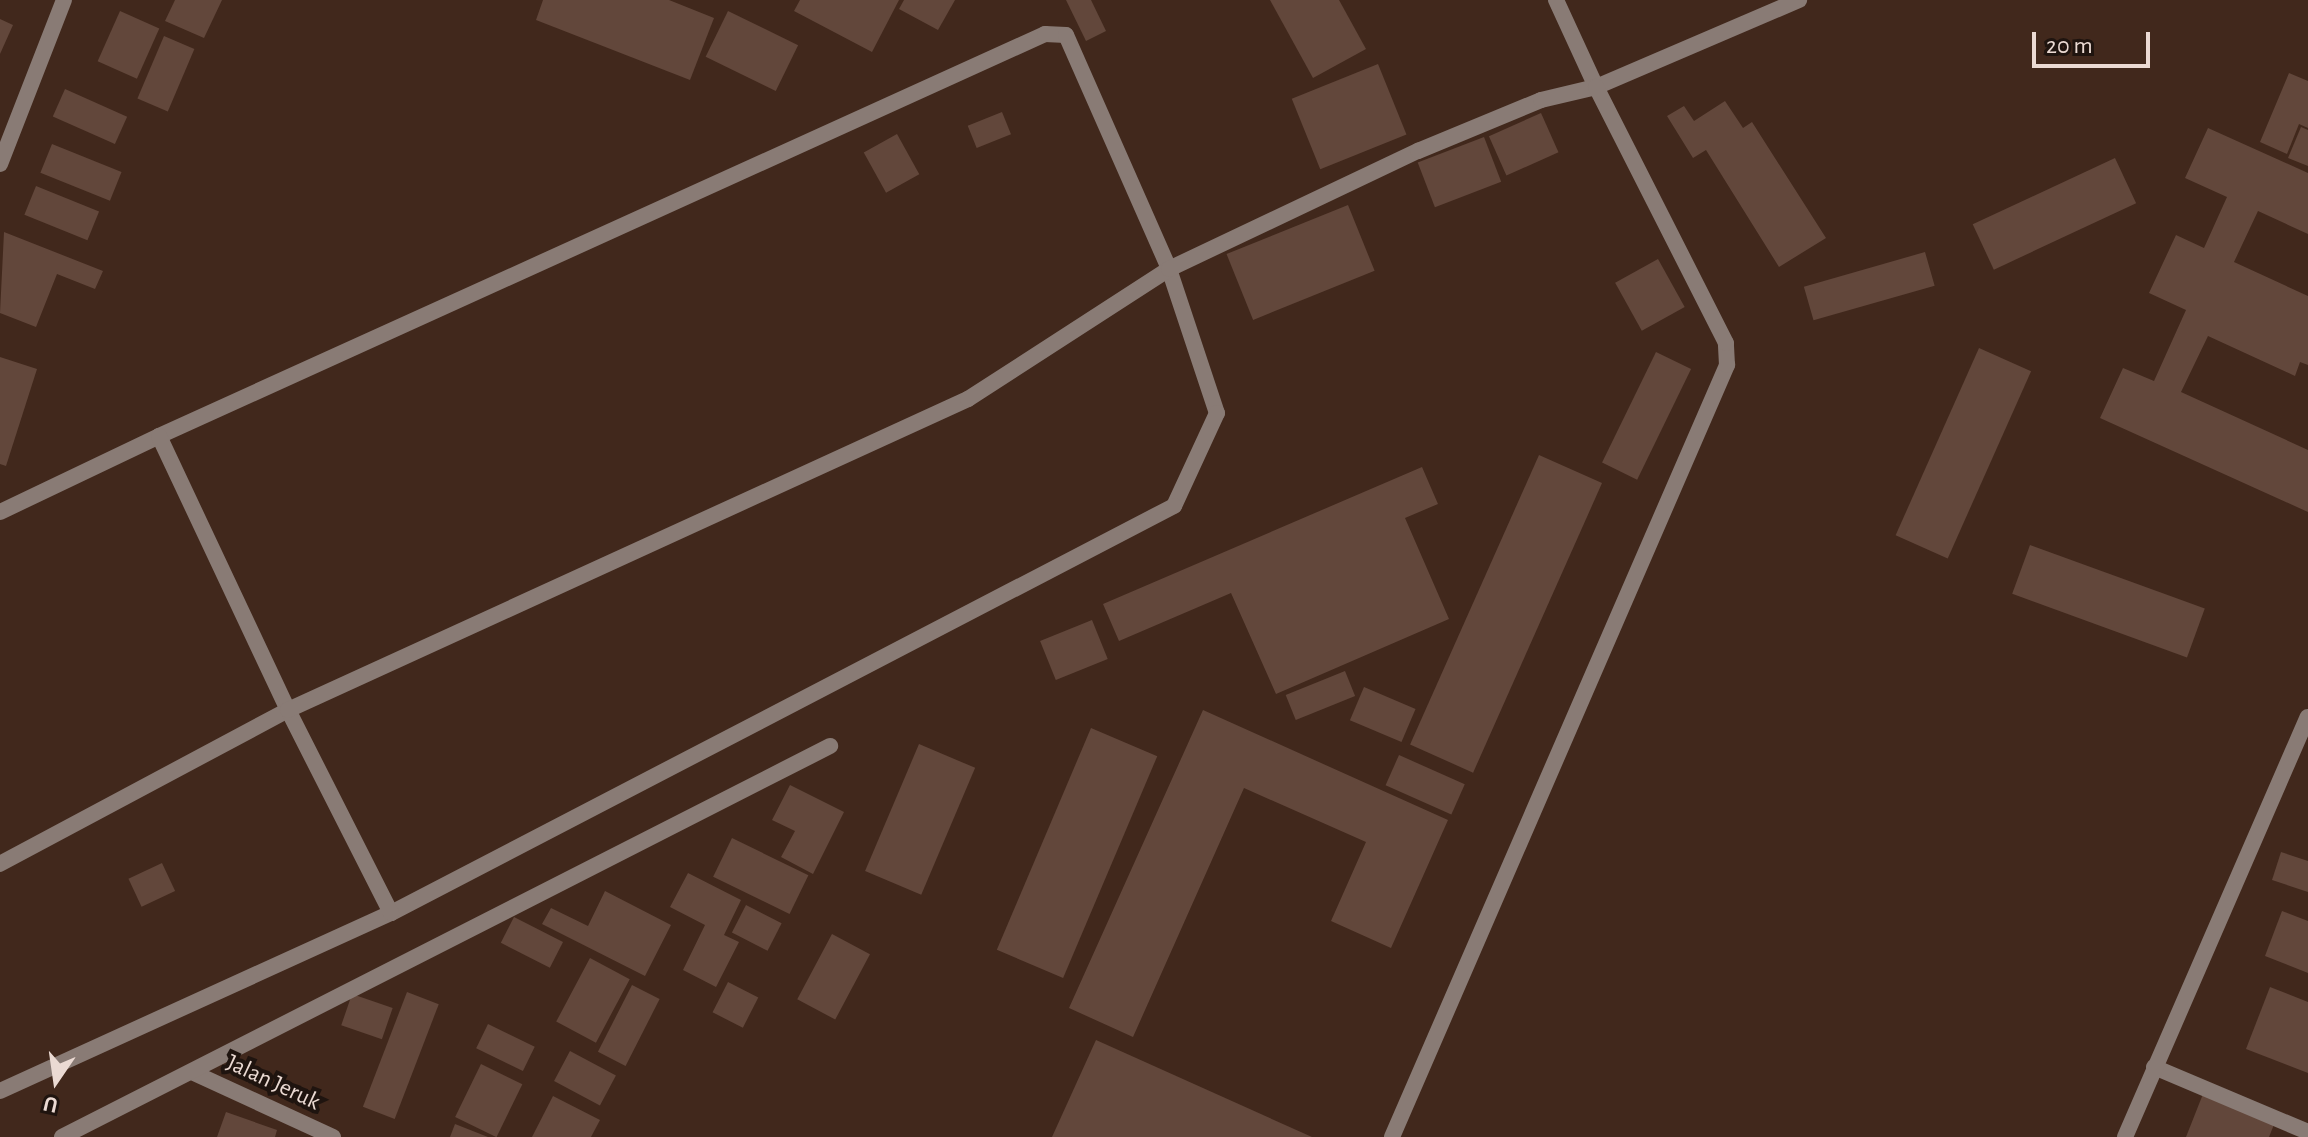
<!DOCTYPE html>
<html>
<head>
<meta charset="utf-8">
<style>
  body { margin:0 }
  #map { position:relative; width:2308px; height:1137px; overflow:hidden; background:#41281c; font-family:"Alegreya Sans",sans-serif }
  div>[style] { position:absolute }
  .building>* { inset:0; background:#62473b; transform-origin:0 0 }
  .lane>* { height:16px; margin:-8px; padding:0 8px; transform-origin:8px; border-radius:8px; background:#897b75 }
  .street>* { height:16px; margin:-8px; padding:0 8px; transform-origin:8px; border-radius:8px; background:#897b75 }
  span { translate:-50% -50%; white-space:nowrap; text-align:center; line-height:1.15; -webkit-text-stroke:8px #1f140f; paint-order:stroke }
  .street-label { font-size:24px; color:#ebdad3 }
  .north { position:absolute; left:16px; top:1041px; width:80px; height:80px; -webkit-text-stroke:6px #1f140f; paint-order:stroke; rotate:193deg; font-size:22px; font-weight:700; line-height:32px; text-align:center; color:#ebdad3 }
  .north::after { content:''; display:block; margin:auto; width:28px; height:36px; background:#ebdad3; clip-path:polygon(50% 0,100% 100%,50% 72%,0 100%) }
  .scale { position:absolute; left:2032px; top:32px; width:118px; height:36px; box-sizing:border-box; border:4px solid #ebdad3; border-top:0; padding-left:10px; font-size:24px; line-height:28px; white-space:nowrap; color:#ebdad3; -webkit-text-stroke:6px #1f140f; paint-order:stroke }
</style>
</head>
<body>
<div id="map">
  <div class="building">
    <div style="clip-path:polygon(175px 0,222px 0,204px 38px,165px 21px)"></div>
    <div style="clip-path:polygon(543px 0,669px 0,714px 18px,690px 80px,536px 20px)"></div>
    <div style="clip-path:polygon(800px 0,899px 0,872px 52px,794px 11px)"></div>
    <div style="clip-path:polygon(904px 0,955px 0,938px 30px,899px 9px)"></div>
    <div style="clip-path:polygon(1066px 0,1091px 0,1106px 31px,1086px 41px)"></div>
    <div style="clip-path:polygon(1270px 0,1339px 0,1366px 49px,1313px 78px)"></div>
    <div style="left:120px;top:11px;width:43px;height:55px;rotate:24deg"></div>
    <div style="left:728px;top:11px;width:78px;height:51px;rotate:26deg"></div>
    <div style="clip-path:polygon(0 19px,13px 25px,0 54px)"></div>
    <div style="left:164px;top:36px;width:33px;height:68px;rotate:23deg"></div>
    <div style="left:1378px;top:64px;width:76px;height:93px;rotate:68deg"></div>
    <div style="clip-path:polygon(2289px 73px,2308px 81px,2308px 128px,2299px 124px,2287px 154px,2260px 142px)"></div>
    <div style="left:65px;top:89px;width:68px;height:30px;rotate:24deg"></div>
    <div style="clip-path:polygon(1725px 101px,1743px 128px,1752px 122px,1826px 238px,1779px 267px,1706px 150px,1693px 158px,1667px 116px,1684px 106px,1694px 121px)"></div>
    <div style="left:1002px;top:112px;width:24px;height:37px;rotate:68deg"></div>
    <div style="left:1541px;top:113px;width:43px;height:57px;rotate:66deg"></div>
    <div style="clip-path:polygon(2301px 127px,2308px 130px,2308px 166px,2288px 158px)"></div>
    <div style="clip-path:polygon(2208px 128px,2308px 173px,2308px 234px,2258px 211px,2234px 262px,2308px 296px,2308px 365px,2300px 362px,2295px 376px,2208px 336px,2181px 392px,2308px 450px,2308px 512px,2100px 418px,2123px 368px,2154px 381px,2186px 310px,2149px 293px,2176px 235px,2204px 248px,2227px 197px,2185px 178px)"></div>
    <div style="left:897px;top:134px;width:46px;height:38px;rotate:61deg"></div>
    <div style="left:1484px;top:137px;width:48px;height:71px;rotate:69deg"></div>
    <div style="left:52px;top:144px;width:75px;height:31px;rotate:22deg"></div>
    <div style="left:2115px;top:158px;width:50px;height:157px;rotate:65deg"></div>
    <div style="left:36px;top:186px;width:68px;height:31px;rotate:22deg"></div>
    <div style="left:1348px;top:205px;width:71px;height:131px;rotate:68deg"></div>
    <div style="clip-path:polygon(4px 232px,103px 271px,95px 289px,57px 274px,36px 327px,0 313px)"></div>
    <div style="left:1925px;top:252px;width:35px;height:126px;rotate:74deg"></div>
    <div style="left:1658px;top:259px;width:55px;height:49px;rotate:61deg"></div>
    <div style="left:1979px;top:348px;width:57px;height:205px;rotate:24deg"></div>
    <div style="left:1656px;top:352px;width:39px;height:123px;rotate:26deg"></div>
    <div style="clip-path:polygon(0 357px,37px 369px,6px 466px,0 464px)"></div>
    <div style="left:1539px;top:455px;width:69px;height:317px;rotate:24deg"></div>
    <div style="clip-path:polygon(1422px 467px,1438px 504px,1405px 518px,1449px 619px,1276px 694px,1231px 593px,1119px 641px,1103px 604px)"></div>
    <div style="left:2030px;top:545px;width:186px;height:52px;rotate:20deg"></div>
    <div style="left:1092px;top:620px;width:42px;height:56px;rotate:68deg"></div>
    <div style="left:1345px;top:671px;width:27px;height:64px;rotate:68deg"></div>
    <div style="left:1364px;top:687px;width:56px;height:36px;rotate:23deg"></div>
    <div style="clip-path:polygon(1203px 710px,1448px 820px,1391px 948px,1331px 921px,1366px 842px,1244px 788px,1133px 1037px,1069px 1008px)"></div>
    <div style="left:1091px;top:728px;width:72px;height:241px;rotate:23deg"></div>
    <div style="left:919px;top:744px;width:61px;height:138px;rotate:23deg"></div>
    <div style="left:1399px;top:755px;width:72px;height:33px;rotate:24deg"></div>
    <div style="clip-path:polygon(790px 785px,844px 812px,813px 874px,781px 857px,795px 831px,772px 820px)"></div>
    <div style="left:732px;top:838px;width:85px;height:43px;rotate:26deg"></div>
    <div style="clip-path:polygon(2281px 852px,2308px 861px,2308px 892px,2272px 880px)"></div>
    <div style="left:162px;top:863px;width:31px;height:37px;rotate:65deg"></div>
    <div style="clip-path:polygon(688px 873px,741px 900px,724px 935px,739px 942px,716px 987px,683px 970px,705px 925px,670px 907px)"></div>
    <div style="clip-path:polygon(605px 891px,671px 925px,645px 976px,542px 924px,551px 908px,588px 926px)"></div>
    <div style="left:746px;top:905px;width:40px;height:31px;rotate:27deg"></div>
    <div style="clip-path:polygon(2282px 911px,2308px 921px,2308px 973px,2265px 956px)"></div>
    <div style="left:514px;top:917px;width:55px;height:29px;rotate:27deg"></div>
    <div style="left:832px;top:934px;width:43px;height:74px;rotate:28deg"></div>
    <div style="left:590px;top:958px;width:45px;height:72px;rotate:28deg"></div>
    <div style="left:728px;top:982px;width:34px;height:34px;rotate:27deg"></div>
    <div style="left:632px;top:985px;width:31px;height:75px;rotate:27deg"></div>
    <div style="clip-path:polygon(2270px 987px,2308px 1002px,2308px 1073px,2246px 1049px)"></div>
    <div style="left:407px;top:992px;width:34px;height:123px;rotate:21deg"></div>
    <div style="left:352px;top:994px;width:43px;height:33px;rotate:19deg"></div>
    <div style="left:488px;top:1024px;width:52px;height:27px;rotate:26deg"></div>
    <div style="clip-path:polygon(1096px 1040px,1312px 1137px,1052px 1137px)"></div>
    <div style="left:570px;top:1051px;width:52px;height:34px;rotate:28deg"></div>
    <div style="left:481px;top:1064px;width:46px;height:59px;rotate:26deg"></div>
    <div style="clip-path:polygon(2203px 1094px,2275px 1122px,2269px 1137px,2186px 1137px)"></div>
    <div style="clip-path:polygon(553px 1096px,600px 1120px,591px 1137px,532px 1137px)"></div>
    <div style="clip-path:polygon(226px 1112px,277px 1130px,275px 1137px,217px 1137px)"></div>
    <div style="clip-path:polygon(455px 1124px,488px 1137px,450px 1137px)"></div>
  </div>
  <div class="lane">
    <div style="left:1556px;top:0;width:96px;rotate:65.3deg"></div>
  </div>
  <div class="street">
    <div style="left:0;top:164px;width:176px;rotate:-68.7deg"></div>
    <div style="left:159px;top:436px;width:973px;rotate:-24.4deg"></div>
    <div style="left:1045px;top:34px;width:21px;rotate:3deg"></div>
    <div style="left:1066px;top:35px;width:256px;rotate:66.2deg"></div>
    <div style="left:1169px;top:269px;width:152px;rotate:71.6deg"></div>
    <div style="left:1217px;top:413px;width:102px;rotate:114.8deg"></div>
    <div style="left:1174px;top:506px;width:882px;rotate:152.53deg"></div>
    <div style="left:0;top:512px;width:176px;rotate:-25.5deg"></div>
    <div style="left:159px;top:436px;width:303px;rotate:64.8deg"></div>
    <div style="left:288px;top:710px;width:327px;rotate:151.9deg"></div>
    <div style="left:2154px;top:1067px;width:167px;rotate:22.9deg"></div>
    <div style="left:194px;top:1073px;width:153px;rotate:24.7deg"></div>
    <div style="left:0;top:1091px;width:430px;rotate:-24.5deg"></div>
    <div style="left:391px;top:913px;width:228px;rotate:-116.9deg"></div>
    <div style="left:288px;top:710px;width:748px;rotate:-24.58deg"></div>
    <div style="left:968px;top:399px;width:239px;rotate:-32.9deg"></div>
    <div style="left:1169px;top:269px;width:276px;rotate:-25.4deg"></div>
    <div style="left:1418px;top:151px;width:133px;rotate:-22.5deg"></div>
    <div style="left:1541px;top:100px;width:57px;rotate:-13.3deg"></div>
    <div style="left:1596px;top:87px;width:221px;rotate:-23.2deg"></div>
    <div style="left:62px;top:1137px;width:862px;rotate:-26.98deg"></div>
    <div style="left:1392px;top:1137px;width:842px;rotate:-66.54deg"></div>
    <div style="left:1727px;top:365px;width:22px;rotate:-93deg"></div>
    <div style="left:1726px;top:343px;width:287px;rotate:-116.9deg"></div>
    <div style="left:2125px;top:1137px;width:458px;rotate:-66.5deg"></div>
  </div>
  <div class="street-label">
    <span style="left:273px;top:1083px;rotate:25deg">Jalan Jeruk</span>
  </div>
  <div class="north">U</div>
  <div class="scale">20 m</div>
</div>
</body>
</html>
